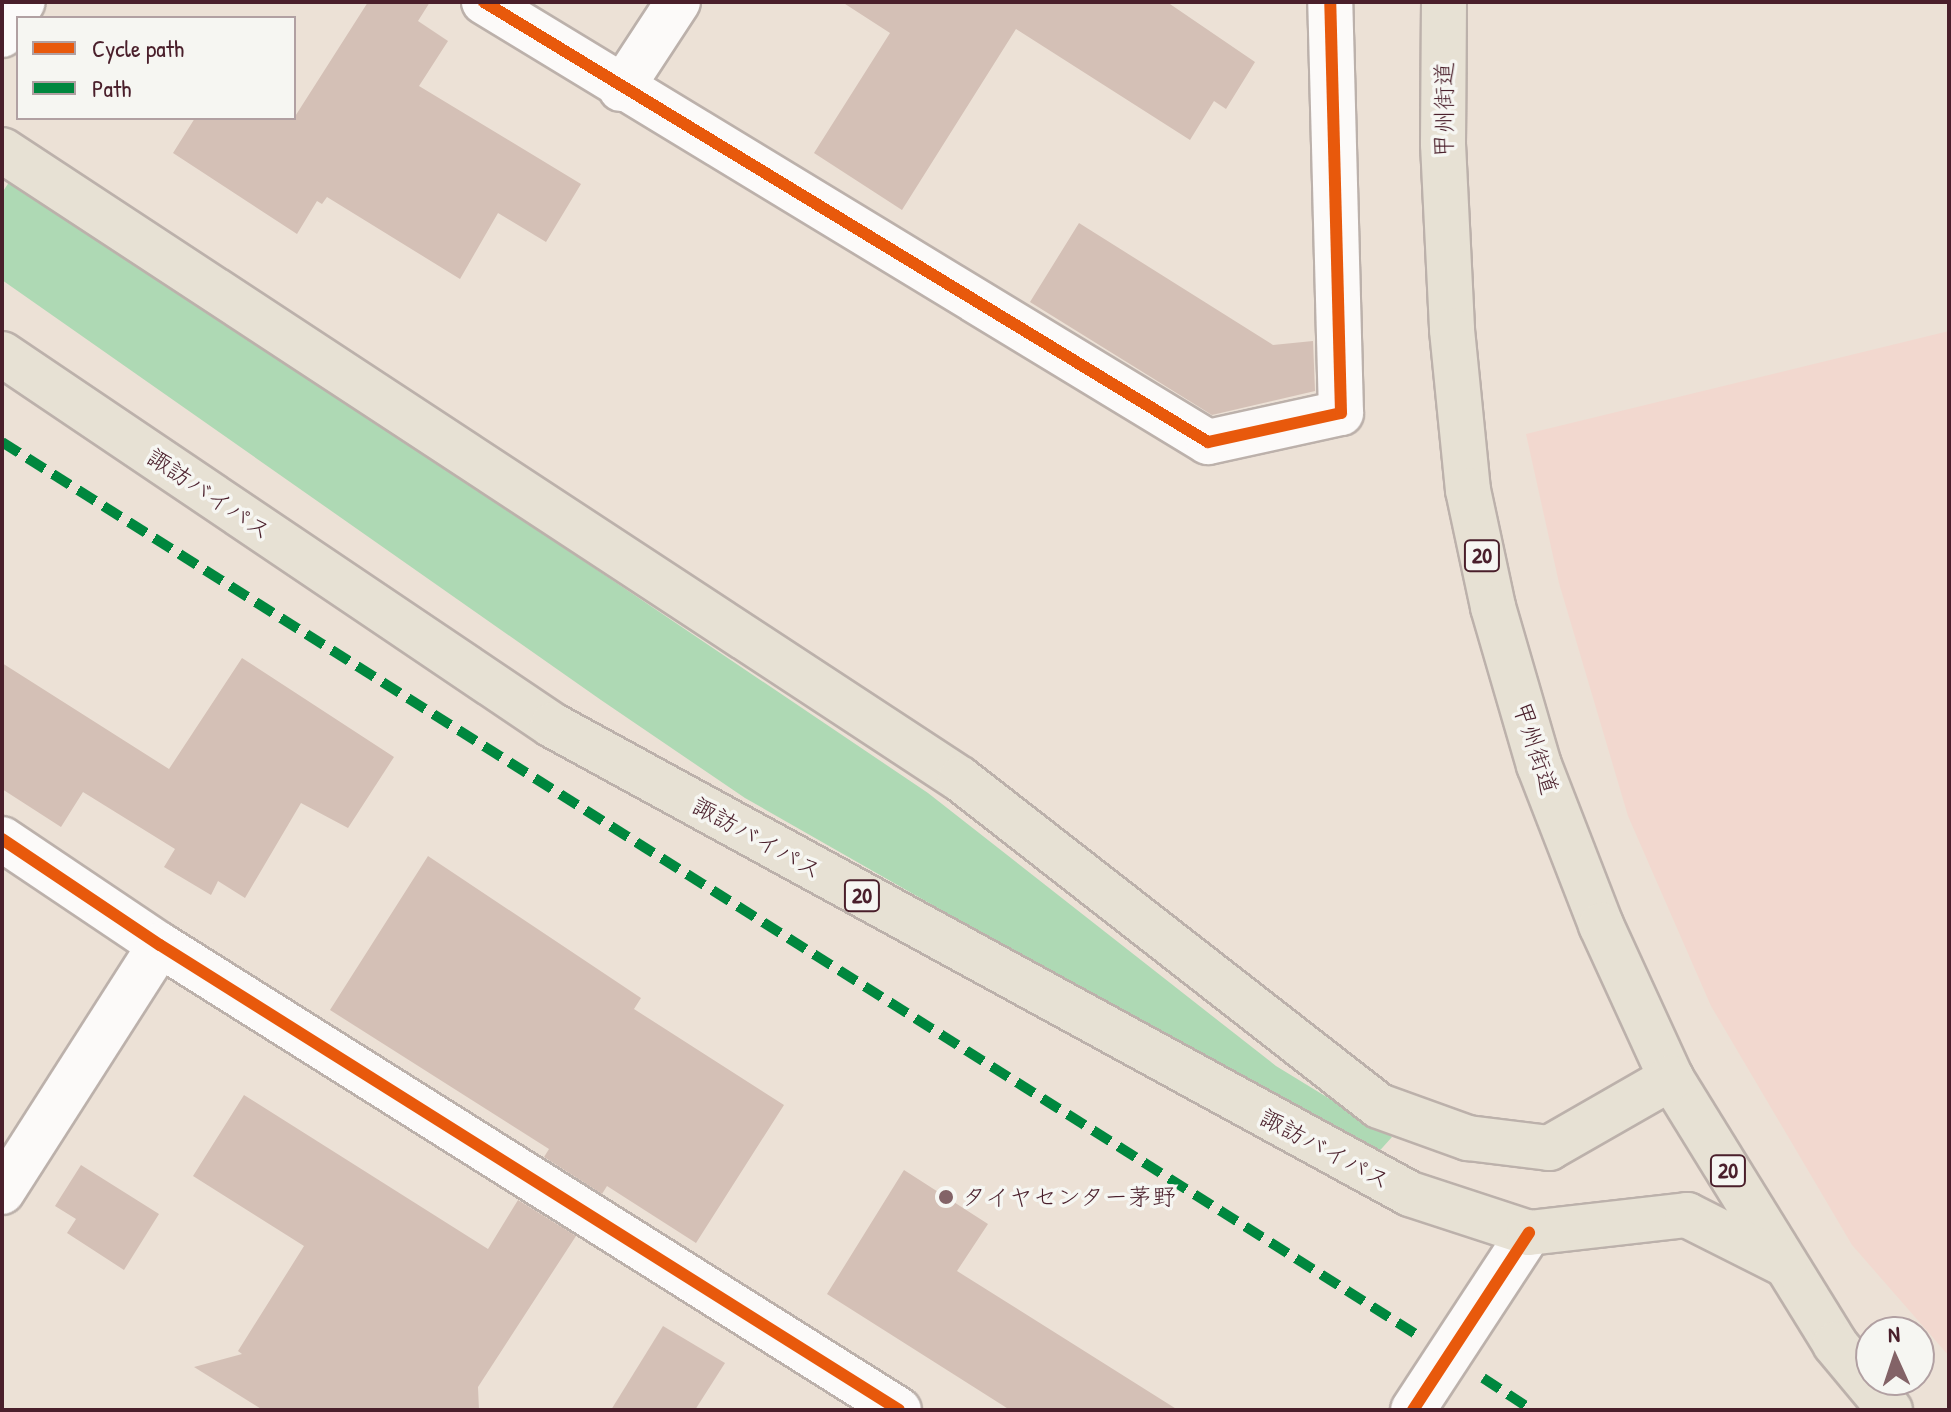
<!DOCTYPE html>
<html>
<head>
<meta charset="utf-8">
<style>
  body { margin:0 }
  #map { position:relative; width:1951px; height:1412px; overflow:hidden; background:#ece1d6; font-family:"Patrick Hand","Klee One",sans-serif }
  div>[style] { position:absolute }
  .built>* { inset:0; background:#f2d8cf }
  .green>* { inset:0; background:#aed9b4 }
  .building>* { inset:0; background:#d4c0b6 }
  .roads { filter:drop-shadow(2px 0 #bcb1ab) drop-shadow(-2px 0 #bcb1ab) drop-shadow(0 2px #bcb1ab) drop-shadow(0 -2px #bcb1ab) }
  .street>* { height:44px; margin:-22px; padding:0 22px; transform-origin:22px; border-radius:22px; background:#fcfaf9 }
  .highway>* { height:44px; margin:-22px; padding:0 22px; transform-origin:22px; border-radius:22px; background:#e7e1d4 }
  .quiet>* { height:10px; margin-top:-5px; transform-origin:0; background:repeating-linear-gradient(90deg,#00873e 0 20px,transparent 0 30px) }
  .cycleway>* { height:12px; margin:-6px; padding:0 6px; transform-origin:6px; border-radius:6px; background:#e8590c }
  .dots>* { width:22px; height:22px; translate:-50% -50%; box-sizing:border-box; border:4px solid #f6f6f2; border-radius:50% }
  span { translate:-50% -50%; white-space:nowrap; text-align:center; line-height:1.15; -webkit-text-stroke:7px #f6f6f2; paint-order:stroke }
  .shield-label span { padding:2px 6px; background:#f6f6f2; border:2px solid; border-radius:6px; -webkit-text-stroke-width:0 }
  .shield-label { font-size:22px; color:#4a1f2b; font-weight:700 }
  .street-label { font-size:24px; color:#4a1f2b }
  .poi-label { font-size:24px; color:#4a1f2b }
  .left { translate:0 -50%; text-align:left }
  .frame { position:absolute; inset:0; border:4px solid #4a1f2b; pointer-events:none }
  .legend { position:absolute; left:16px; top:16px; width:280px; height:104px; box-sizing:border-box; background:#f6f6f2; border:2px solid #b1a0a2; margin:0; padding:10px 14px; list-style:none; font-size:24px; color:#4a1f2b }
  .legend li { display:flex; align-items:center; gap:16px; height:40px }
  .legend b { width:40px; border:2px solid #b1a0a2 }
  .north { position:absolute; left:1855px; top:1316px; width:80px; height:80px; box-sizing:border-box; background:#f6f6f2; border:2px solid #b1a0a2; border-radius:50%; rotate:357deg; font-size:22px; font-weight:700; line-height:32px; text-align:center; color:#4a1f2b }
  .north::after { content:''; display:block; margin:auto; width:28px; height:36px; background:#836367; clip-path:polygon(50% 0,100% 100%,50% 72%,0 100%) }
</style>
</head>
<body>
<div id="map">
  <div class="built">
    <div style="clip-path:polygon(1949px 331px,1949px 1356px,1852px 1245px,1711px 1006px,1628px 816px,1559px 583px,1526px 434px)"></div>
  </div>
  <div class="green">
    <div style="clip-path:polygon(13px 176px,928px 793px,1276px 1066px,1392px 1137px,1374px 1157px,745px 798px,601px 700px,2px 280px,2px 193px)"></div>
  </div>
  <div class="building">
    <div style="clip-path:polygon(368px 2px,430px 2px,418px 21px,448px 41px,419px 86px,581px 184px,546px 242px,498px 213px,460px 279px,327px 197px,322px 204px,317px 201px,297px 234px,173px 153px,195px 118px,294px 118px)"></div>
    <div style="clip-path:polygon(842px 2px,1167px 2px,1255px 62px,1226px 109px,1214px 101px,1190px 140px,1016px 29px,902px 210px,814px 153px,890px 33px)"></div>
    <div style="clip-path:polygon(1079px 223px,1273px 345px,1313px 341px,1315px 391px,1212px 415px,1030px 302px)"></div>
    <div style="clip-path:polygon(242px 658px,394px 757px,348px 828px,301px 803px,245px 898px,218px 881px,211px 895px,164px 867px,175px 849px,83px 792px,61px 827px,2px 789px,2px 663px,169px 769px)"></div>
    <div style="clip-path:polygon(428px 856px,641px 998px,634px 1009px,784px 1105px,696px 1243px,607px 1186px,602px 1194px,544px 1157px,549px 1149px,330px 1010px)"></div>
    <div style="clip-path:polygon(244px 1095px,488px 1249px,518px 1200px,576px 1236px,478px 1387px,479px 1410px,263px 1410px,194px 1367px,242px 1354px,238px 1351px,304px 1246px,193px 1176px)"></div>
    <div style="clip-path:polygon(81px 1165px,159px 1214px,124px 1270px,67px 1233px,76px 1219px,55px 1206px)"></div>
    <div style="clip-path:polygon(904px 1170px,988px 1224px,957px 1271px,1178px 1410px,1010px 1410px,827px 1294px)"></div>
    <div style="clip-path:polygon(663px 1326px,725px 1363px,695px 1410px,611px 1410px)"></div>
  </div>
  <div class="roads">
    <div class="street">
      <div style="left:484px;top:2px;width:847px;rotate:31.29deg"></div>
      <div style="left:1208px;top:442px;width:136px;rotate:-12.3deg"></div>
      <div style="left:1341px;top:413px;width:411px;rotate:-91.5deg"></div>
      <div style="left:2px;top:35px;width:39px;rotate:-58deg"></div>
      <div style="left:621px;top:89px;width:104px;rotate:-56.8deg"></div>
      <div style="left:2px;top:839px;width:190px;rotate:33.9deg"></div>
      <div style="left:160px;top:945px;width:873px;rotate:32.18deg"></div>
      <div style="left:2px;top:1192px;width:293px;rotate:-57.4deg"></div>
      <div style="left:1413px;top:1410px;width:212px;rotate:-56.8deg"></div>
    </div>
    <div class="highway">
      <div style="left:1444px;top:2px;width:142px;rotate:90.4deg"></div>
      <div style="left:1443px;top:144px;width:186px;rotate:87.2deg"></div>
      <div style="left:1452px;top:330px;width:161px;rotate:84.3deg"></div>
      <div style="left:1468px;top:490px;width:120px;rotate:77.9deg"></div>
      <div style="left:1493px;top:607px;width:165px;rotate:73.8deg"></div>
      <div style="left:1539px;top:765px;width:172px;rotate:68.8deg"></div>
      <div style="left:1601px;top:925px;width:168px;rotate:65.4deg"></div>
      <div style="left:1671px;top:1078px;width:312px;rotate:58.3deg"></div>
      <div style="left:1835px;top:1344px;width:86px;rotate:50.2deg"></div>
      <div style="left:2px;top:150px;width:1146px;rotate:33.29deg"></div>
      <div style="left:960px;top:779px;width:531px;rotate:37.97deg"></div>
      <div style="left:1379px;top:1106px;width:95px;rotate:19.8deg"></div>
      <div style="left:1468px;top:1138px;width:82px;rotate:7deg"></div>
      <div style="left:1549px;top:1148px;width:141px;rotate:-29.8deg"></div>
      <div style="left:2px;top:354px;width:663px;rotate:34deg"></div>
      <div style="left:552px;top:725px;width:978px;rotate:28.66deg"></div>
      <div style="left:1410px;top:1194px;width:125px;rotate:18.1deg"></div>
      <div style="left:1529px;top:1233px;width:159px;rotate:-6.5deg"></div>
      <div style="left:1687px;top:1215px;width:109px;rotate:26.8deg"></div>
    </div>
  </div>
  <div class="quiet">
    <div style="left:2px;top:442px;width:1679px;rotate:32.25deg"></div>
    <div style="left:1483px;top:1378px;width:59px;rotate:33.1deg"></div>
  </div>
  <div class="cycleway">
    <div style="left:484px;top:2px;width:847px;rotate:31.29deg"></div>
    <div style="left:1208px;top:442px;width:136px;rotate:-12.3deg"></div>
    <div style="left:1341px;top:413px;width:411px;rotate:-91.5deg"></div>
    <div style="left:2px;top:839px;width:190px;rotate:33.9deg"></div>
    <div style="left:160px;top:945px;width:873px;rotate:32.18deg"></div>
    <div style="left:1413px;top:1410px;width:212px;rotate:-56.8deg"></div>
  </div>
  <div class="dots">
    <div style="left:946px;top:1197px;background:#836367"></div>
  </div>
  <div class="shield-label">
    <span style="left:1482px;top:556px">20</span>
    <span style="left:862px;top:896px">20</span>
    <span style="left:1728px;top:1171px">20</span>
  </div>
  <div class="street-label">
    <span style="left:1444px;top:110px;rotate:-90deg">甲州街道</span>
    <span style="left:209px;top:494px;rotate:34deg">諏訪バイパス</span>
    <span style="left:1536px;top:748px;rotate:72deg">甲州街道</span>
    <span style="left:757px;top:838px;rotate:29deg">諏訪バイパス</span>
    <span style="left:1325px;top:1149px;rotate:28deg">諏訪バイパス</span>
  </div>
  <div class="poi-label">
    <span class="left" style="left:962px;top:1197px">タイヤセンター茅野</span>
  </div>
  <div class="frame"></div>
  <ul class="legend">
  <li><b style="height:10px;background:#e8590c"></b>Cycle path</li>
  <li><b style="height:10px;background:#00873e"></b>Path</li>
  </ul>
  <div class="north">N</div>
</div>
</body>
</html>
